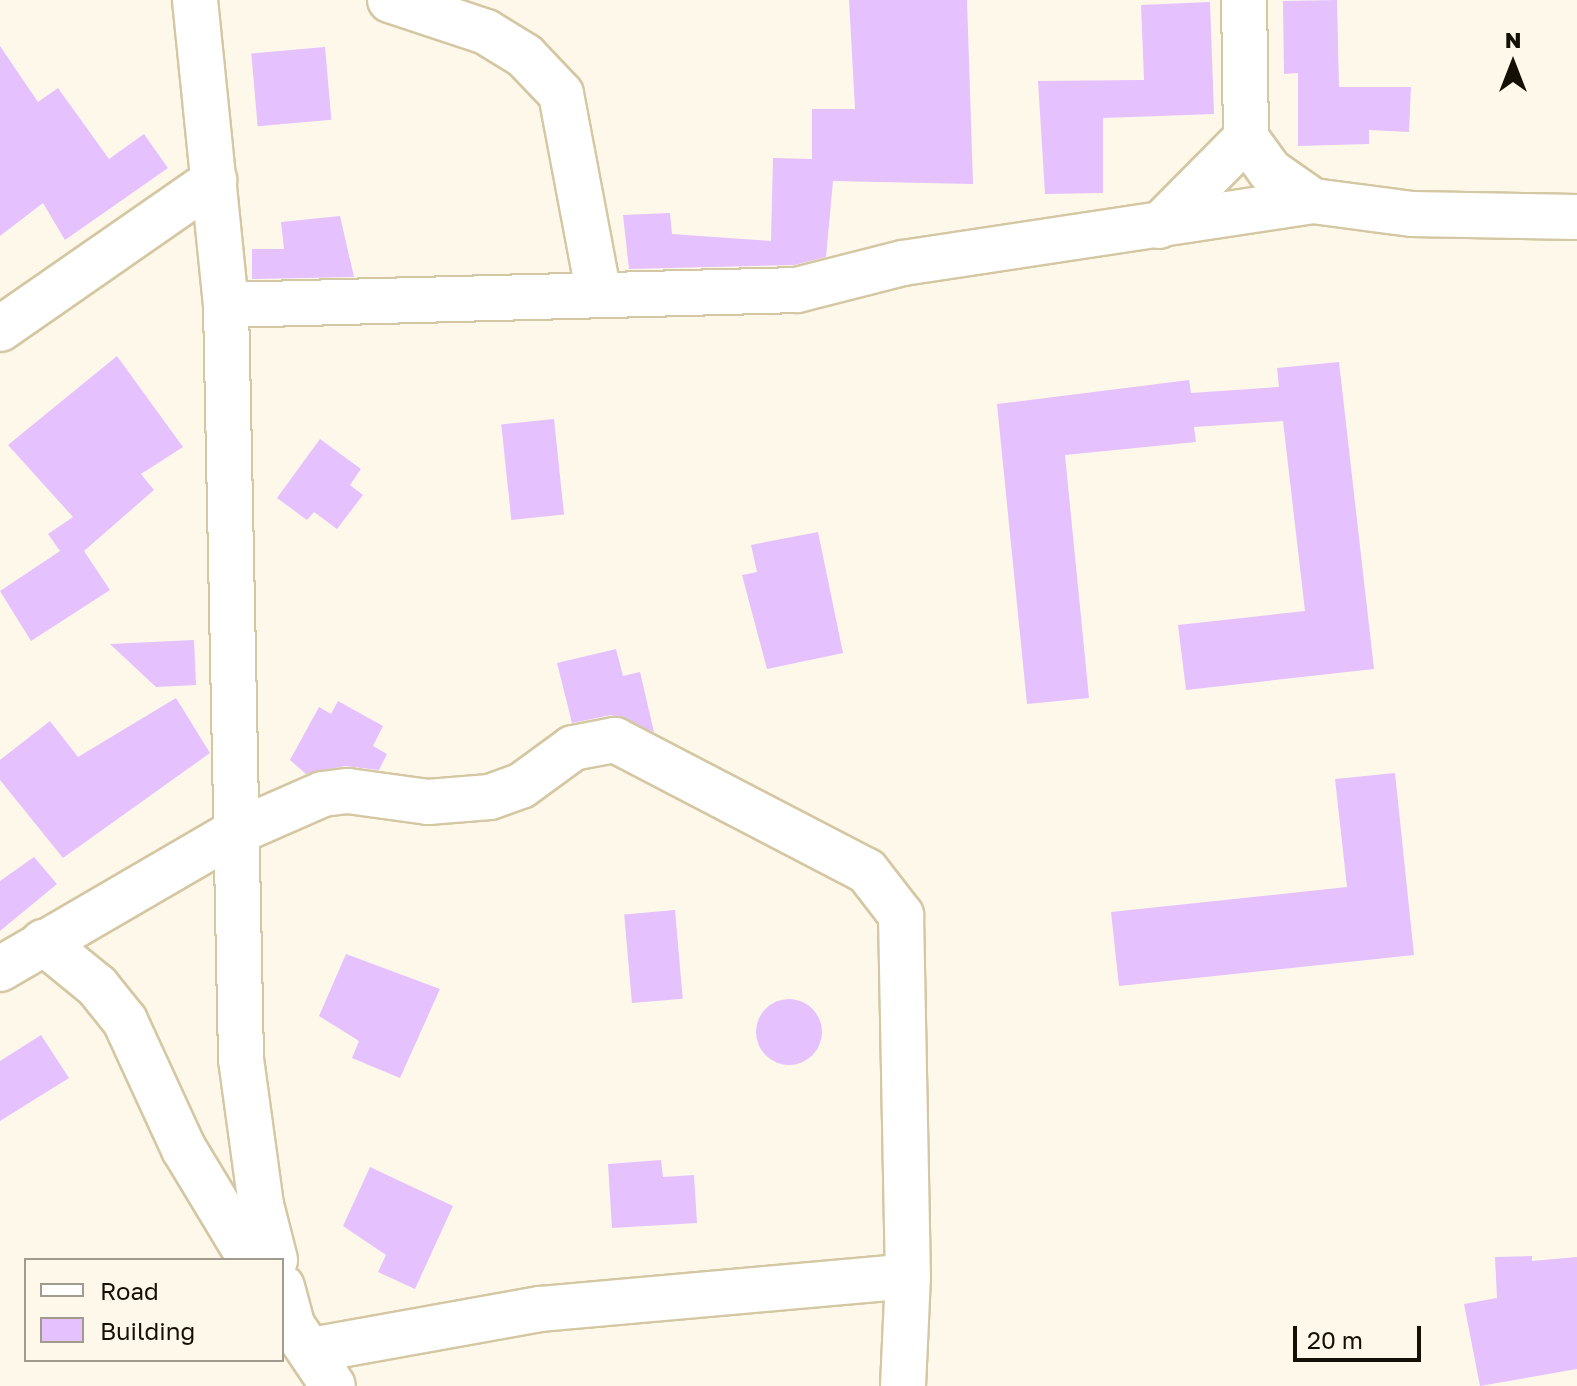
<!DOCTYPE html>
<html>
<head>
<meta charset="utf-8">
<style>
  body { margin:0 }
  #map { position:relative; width:1577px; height:1386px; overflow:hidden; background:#fef8ea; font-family:"Golos Text",sans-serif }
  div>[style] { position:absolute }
  .building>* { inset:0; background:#e5c1fe; transform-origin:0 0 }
  .round { border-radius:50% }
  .roads { filter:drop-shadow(2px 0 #d4c7a3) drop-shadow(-2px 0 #d4c7a3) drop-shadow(0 2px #d4c7a3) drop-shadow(0 -2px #d4c7a3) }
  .street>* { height:44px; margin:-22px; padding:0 22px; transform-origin:22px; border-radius:22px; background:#fff }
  span { translate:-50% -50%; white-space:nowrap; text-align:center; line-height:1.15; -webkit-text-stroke:8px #fef8ea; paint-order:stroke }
  .legend { position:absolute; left:24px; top:1258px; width:260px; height:104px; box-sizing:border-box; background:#fef8ea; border:2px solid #a19b8e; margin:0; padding:10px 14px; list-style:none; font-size:24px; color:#151005 }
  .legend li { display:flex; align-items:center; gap:16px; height:40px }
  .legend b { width:40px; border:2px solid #a19b8e }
  .north { position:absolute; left:1473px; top:24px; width:80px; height:80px; -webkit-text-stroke:6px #fef8ea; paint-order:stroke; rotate:0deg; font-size:22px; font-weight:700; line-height:32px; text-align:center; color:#151005 }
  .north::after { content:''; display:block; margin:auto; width:28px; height:36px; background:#151005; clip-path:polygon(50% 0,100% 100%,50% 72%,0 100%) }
  .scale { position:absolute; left:1293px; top:1326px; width:128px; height:36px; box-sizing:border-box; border:4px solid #151005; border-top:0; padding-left:10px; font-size:24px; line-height:28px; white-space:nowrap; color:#151005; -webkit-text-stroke:6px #fef8ea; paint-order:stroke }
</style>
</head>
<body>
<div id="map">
  <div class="building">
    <div style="clip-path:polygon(849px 0,967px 0,973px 184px,833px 181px,826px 257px,794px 265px,629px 269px,623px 215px,670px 213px,672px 234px,771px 241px,773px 158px,812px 159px,812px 109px,855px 109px)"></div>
    <div style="clip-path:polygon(1337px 0,1339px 87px,1411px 87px,1409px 132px,1369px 130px,1369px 144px,1298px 146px,1298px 73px,1284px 74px,1283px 1px)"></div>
    <div style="clip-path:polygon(1210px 2px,1214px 114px,1103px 118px,1103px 193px,1045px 194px,1038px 81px,1144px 80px,1141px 5px)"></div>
    <div style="clip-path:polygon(0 46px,38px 102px,58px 88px,109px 159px,144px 134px,168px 168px,65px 240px,43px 203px,0 236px)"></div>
    <div style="left:325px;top:47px;width:73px;height:74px;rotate:85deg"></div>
    <div style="clip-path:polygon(340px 216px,354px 277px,252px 279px,252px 249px,284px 249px,281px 222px)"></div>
    <div style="clip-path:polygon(117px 356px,183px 447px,141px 474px,154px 490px,84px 551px,110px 590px,31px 641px,0 591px,60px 551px,48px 534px,73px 517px,8px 445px)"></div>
    <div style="clip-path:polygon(1339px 362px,1374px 669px,1186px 690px,1178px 625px,1305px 611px,1283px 421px,1194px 427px,1196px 442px,1065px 455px,1089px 698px,1027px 704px,997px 404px,1189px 380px,1191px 393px,1279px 387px,1277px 368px)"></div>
    <div style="left:554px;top:419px;width:96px;height:53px;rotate:84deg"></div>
    <div style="clip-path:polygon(320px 439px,361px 469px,350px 485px,363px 495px,337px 529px,314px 512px,307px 520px,277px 498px)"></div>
    <div style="clip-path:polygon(818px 532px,843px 653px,767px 669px,742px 575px,757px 572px,751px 545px)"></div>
    <div style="clip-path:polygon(194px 640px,196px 685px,156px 687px,110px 644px)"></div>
    <div style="clip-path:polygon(616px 649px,623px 676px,640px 672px,654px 732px,611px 715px,572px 723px,557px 663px)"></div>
    <div style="clip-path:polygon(176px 698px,210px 753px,63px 858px,0 780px,0 760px,50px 721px,78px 757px)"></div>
    <div style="clip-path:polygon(338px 701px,383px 726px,373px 746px,387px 754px,379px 770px,345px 766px,306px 774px,290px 760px,319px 707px,331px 714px)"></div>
    <div style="clip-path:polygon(1395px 773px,1414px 955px,1119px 986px,1111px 912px,1347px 887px,1335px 779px)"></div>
    <div style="clip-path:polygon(34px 857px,57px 884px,0 931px,0 881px)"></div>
    <div style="left:675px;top:910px;width:89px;height:51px;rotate:85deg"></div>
    <div style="clip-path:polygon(346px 954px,440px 989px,400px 1078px,352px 1058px,359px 1041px,319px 1016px)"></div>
    <div class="round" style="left:756px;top:999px;width:66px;height:66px"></div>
    <div style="clip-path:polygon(41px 1035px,69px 1078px,0 1121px,0 1061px)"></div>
    <div style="clip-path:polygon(661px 1160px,663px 1177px,694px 1175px,697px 1223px,612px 1228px,608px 1164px)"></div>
    <div style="clip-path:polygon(370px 1167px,453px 1206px,415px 1289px,378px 1272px,386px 1255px,343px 1226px)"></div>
    <div style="clip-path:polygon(1532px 1256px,1532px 1261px,1577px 1257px,1577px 1369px,1480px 1386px,1464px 1304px,1497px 1298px,1495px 1257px)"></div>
  </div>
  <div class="roads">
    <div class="street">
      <div style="left:195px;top:0;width:307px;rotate:84.2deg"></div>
      <div style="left:226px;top:305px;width:754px;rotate:88.86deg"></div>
      <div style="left:241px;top:1059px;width:147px;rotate:82.2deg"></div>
      <div style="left:261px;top:1205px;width:57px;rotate:75.7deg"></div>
      <div style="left:390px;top:0;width:101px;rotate:18.4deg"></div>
      <div style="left:486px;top:32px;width:46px;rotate:31.6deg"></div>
      <div style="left:525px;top:56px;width:52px;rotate:46.5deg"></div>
      <div style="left:561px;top:94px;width:199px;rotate:79.3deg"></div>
      <div style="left:1246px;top:138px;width:41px;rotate:54deg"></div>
      <div style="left:1270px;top:171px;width:52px;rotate:34.9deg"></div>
      <div style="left:1159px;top:226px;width:124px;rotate:-45.3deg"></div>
      <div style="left:1246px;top:138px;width:138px;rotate:-90.8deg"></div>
      <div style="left:226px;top:305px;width:571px;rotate:-1.5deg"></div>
      <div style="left:797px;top:290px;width:109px;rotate:-14.3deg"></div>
      <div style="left:903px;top:263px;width:415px;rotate:-8.6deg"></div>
      <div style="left:1313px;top:201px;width:100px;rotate:7.5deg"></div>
      <div style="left:1412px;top:214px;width:165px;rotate:1deg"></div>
      <div style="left:0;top:329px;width:261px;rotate:-34.8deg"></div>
      <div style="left:43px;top:942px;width:70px;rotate:39.2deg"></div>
      <div style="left:97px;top:986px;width:45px;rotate:51.3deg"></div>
      <div style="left:125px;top:1021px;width:141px;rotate:65.3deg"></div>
      <div style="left:184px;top:1149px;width:130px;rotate:58.9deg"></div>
      <div style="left:0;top:969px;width:271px;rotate:-30.2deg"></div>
      <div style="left:234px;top:833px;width:97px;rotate:-23.7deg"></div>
      <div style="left:323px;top:794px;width:25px;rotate:-7deg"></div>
      <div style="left:348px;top:791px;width:81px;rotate:7.8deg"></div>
      <div style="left:428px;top:802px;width:62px;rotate:-4.6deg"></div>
      <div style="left:490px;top:797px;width:33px;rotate:-20deg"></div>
      <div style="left:521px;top:786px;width:64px;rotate:-36.2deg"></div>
      <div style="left:573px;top:748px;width:43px;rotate:-10.8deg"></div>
      <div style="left:615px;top:740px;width:284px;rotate:27.5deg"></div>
      <div style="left:867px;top:871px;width:56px;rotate:52.3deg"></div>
      <div style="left:901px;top:915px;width:361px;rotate:88.9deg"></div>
      <div style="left:908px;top:1276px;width:110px;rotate:92.6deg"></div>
      <div style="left:282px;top:1287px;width:39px;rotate:75deg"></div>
      <div style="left:292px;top:1325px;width:73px;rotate:56.1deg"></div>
      <div style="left:312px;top:1350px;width:233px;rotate:-10.2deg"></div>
      <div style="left:541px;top:1309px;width:368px;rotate:-5.1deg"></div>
    </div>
  </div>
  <ul class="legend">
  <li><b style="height:10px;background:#fff"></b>Road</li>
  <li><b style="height:22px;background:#e5c1fe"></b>Building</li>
  </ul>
  <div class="north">N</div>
  <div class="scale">20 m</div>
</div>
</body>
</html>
